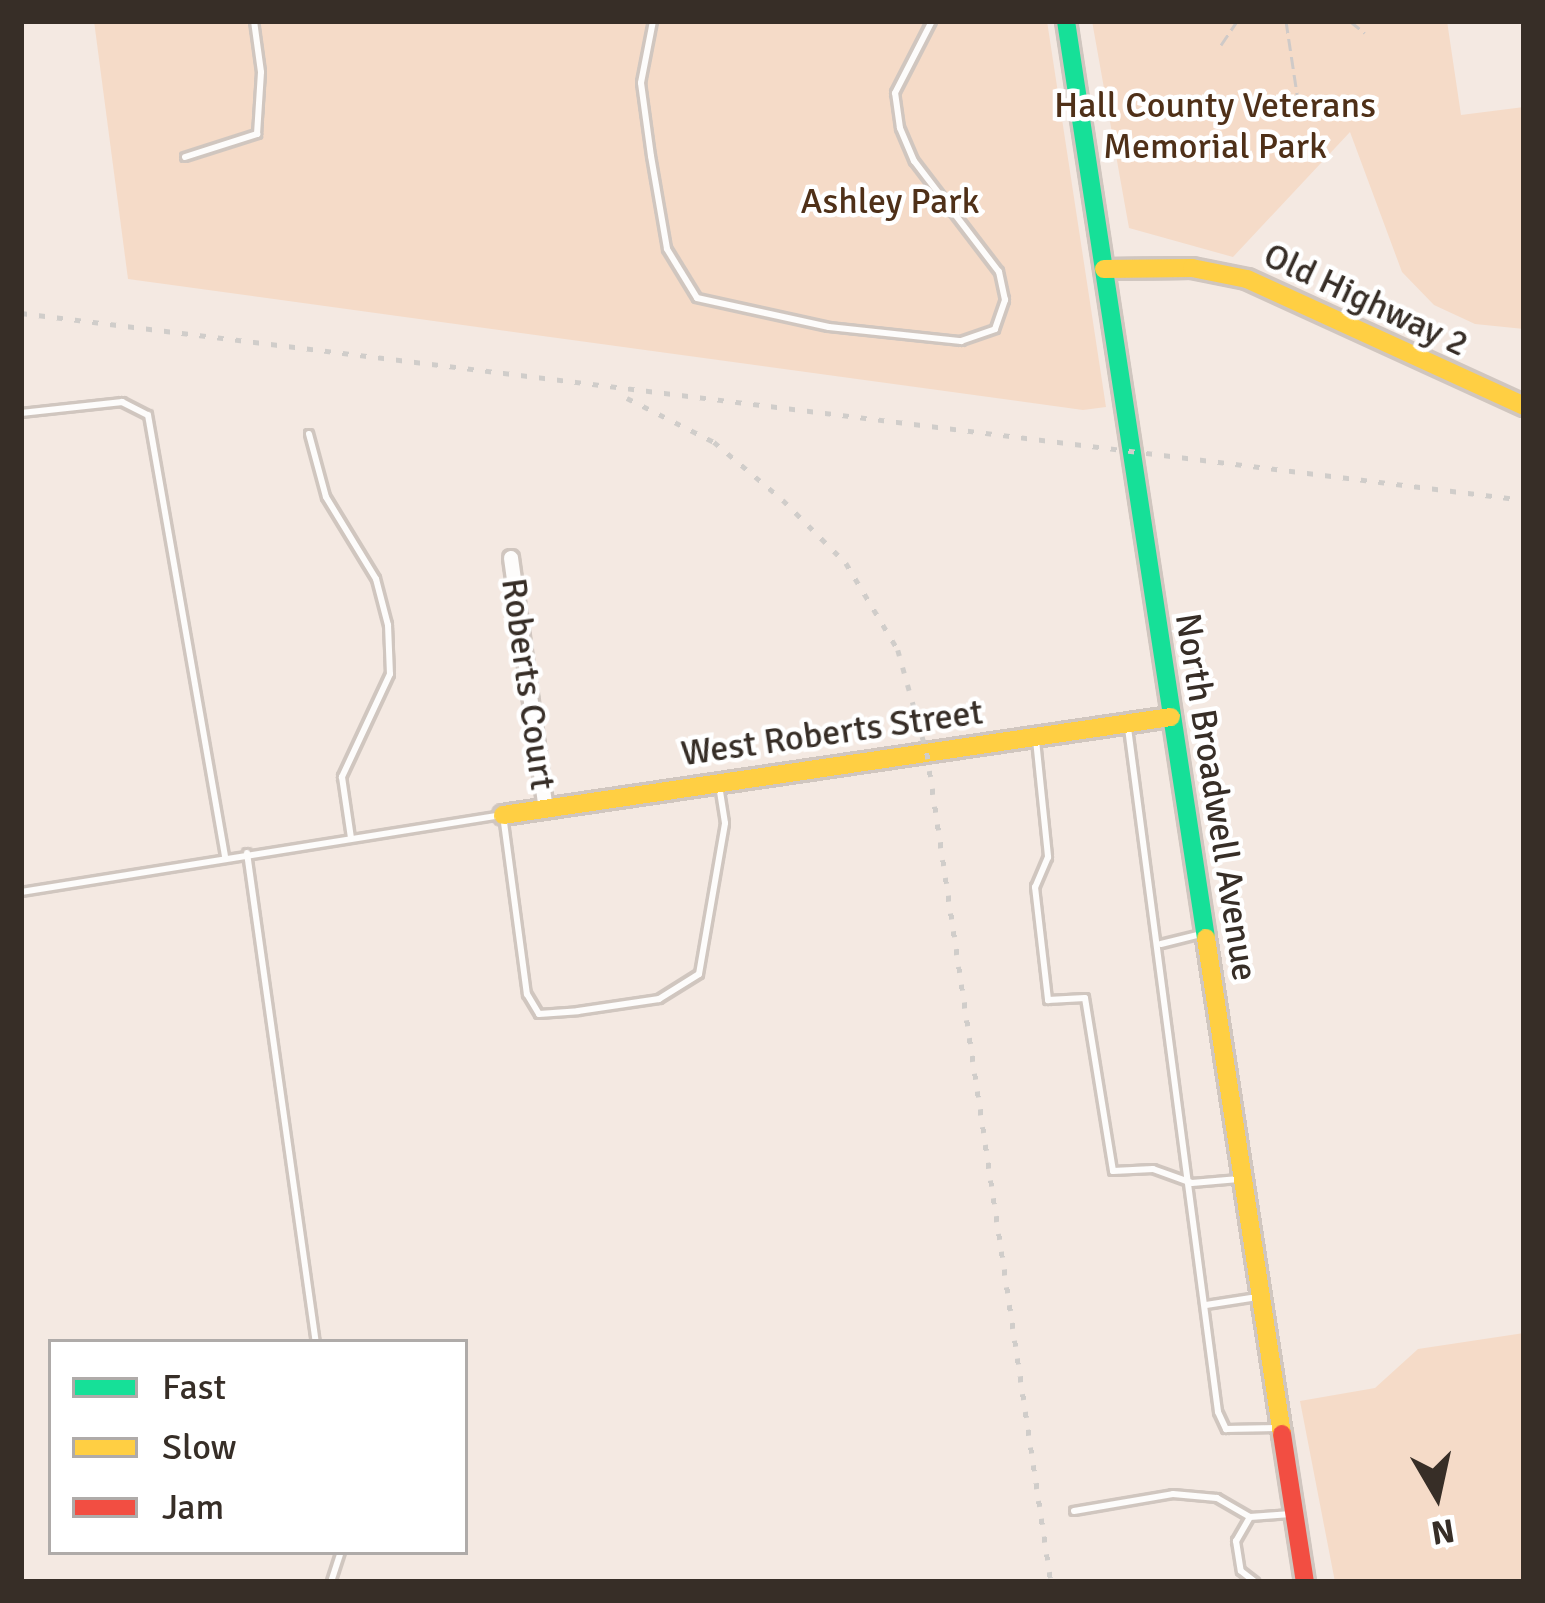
<!DOCTYPE html>
<html>
<head>
<meta charset="utf-8">
<style>
  body { margin:0 }
  #map { position:relative; width:1545px; height:1603px; overflow:hidden; background:#f4e9e2; font-family:Signika,sans-serif }
  div>[style] { position:absolute }
  .green>* { inset:0; background:#f5dbc8 }
  .path>* { height:3px; margin-top:-1.5px; transform-origin:0; background:repeating-linear-gradient(90deg,#cfcac8 0 12px,transparent 0 18px) }
  .roads { filter:drop-shadow(3px 0 #d0c6bf) drop-shadow(-3px 0 #d0c6bf) drop-shadow(0 3px #d0c6bf) drop-shadow(0 -3px #d0c6bf) }
  .lane>* { height:6px; margin:-3px; padding:0 3px; transform-origin:3px; border-radius:3px; background:#fdfcfb }
  .street>* { height:14px; margin:-7px; padding:0 7px; transform-origin:7px; border-radius:7px; background:#fdfcfb }
  .fast>* { height:18px; margin:-9px; padding:0 9px; transform-origin:9px; border-radius:9px; background:#16e098 }
  .slow>* { height:18px; margin:-9px; padding:0 9px; transform-origin:9px; border-radius:9px; background:#ffcf43 }
  .jam>* { height:18px; margin:-9px; padding:0 9px; transform-origin:9px; border-radius:9px; background:#f24e42 }
  .rail>* { height:4.5px; margin-top:-2.25px; transform-origin:0; background:repeating-linear-gradient(90deg,#d0cdca 0 6px,transparent 0 18px) }
  span { translate:-50% -50%; white-space:nowrap; text-align:center; line-height:1.15; -webkit-text-stroke:9px #fff; paint-order:stroke }
  .park-label { font-size:36px; color:#4f3018 }
  .street-label { font-size:36px; color:#372e27 }
  .frame { position:absolute; inset:0; border:24px solid #372e27; pointer-events:none }
  .legend { position:absolute; left:48px; top:1339px; width:420px; height:216px; box-sizing:border-box; background:#fff; border:3px solid #afaba9; margin:0; padding:15px 21px; list-style:none; font-size:36px; color:#372e27 }
  .legend li { display:flex; align-items:center; gap:24px; height:60px }
  .legend b { width:60px; border:3px solid #afaba9 }
  .north { position:absolute; left:1377px; top:1435px; width:120px; height:120px; -webkit-text-stroke:9px #fff; paint-order:stroke; rotate:171deg; font-size:33px; font-weight:700; line-height:48px; text-align:center; color:#372e27 }
  .north::after { content:''; display:block; margin:auto; width:42px; height:54px; background:#372e27; clip-path:polygon(50% 0,100% 100%,50% 72%,0 100%) }
</style>
</head>
<body>
<div id="map">
  <div class="green">
    <div style="clip-path:polygon(94px 21px,1047px 21px,1106px 407px,1083px 410px,128px 279px)"></div>
    <div style="clip-path:polygon(1092px 21px,1447px 21px,1461px 115px,1524px 107px,1524px 329px,1475px 324px,1434px 305px,1402px 272px,1350px 132px,1233px 257px,1129px 228px)"></div>
    <div style="clip-path:polygon(1524px 1333px,1524px 1582px,1335px 1582px,1300px 1401px,1375px 1388px,1418px 1349px)"></div>
  </div>
  <div class="path">
    <div style="left:1286px;top:21px;width:87px;rotate:81.4deg"></div>
    <div style="left:1299px;top:107px;width:18px;rotate:128deg"></div>
    <div style="left:1350px;top:21px;width:19px;rotate:39deg"></div>
    <div style="left:1221px;top:45px;width:29px;rotate:-56deg"></div>
  </div>
  <div class="roads">
    <div class="lane">
      <div style="left:653px;top:21px;width:63px;rotate:101deg"></div>
      <div style="left:641px;top:83px;width:74px;rotate:82.2deg"></div>
      <div style="left:651px;top:156px;width:94px;rotate:80.2deg"></div>
      <div style="left:667px;top:249px;width:57px;rotate:58.5deg"></div>
      <div style="left:697px;top:298px;width:135px;rotate:12.4deg"></div>
      <div style="left:829px;top:327px;width:133px;rotate:6.1deg"></div>
      <div style="left:961px;top:341px;width:36px;rotate:-19deg"></div>
      <div style="left:995px;top:329px;width:31px;rotate:-71deg"></div>
      <div style="left:1005px;top:300px;width:29px;rotate:-102deg"></div>
      <div style="left:999px;top:272px;width:140px;rotate:-127.4deg"></div>
      <div style="left:914px;top:161px;width:36px;rotate:-113deg"></div>
      <div style="left:900px;top:128px;width:35px;rotate:-98deg"></div>
      <div style="left:895px;top:93px;width:81px;rotate:-62.8deg"></div>
      <div style="left:185px;top:157px;width:76px;rotate:-17.7deg"></div>
      <div style="left:257px;top:134px;width:62px;rotate:-86.3deg"></div>
      <div style="left:261px;top:72px;width:51px;rotate:-97.8deg"></div>
      <div style="left:21px;top:413px;width:102px;rotate:-6.2deg"></div>
      <div style="left:122px;top:402px;width:29px;rotate:27deg"></div>
      <div style="left:148px;top:415px;width:448px;rotate:80.1deg"></div>
      <div style="left:309px;top:434px;width:65px;rotate:74.9deg"></div>
      <div style="left:326px;top:497px;width:96px;rotate:58.6deg"></div>
      <div style="left:376px;top:579px;width:48px;rotate:75.4deg"></div>
      <div style="left:388px;top:625px;width:49px;rotate:87.7deg"></div>
      <div style="left:390px;top:674px;width:114px;rotate:115deg"></div>
      <div style="left:342px;top:777px;width:62px;rotate:81.6deg"></div>
      <div style="left:1128px;top:728px;width:690px;rotate:82.5deg"></div>
      <div style="left:1218px;top:1412px;width:19px;rotate:65deg"></div>
      <div style="left:1226px;top:1429px;width:51px;rotate:-1.1deg"></div>
      <div style="left:1036px;top:740px;width:118px;rotate:84.1deg"></div>
      <div style="left:1048px;top:857px;width:33px;rotate:113deg"></div>
      <div style="left:1035px;top:887px;width:114px;rotate:83.4deg"></div>
      <div style="left:1048px;top:1000px;width:37px;rotate:-3deg"></div>
      <div style="left:1085px;top:998px;width:175px;rotate:80.8deg"></div>
      <div style="left:1113px;top:1171px;width:40px;rotate:-2.9deg"></div>
      <div style="left:1153px;top:1169px;width:41px;rotate:19.7deg"></div>
      <div style="left:1192px;top:1183px;width:47px;rotate:-4.9deg"></div>
      <div style="left:247px;top:853px;width:494px;rotate:82deg"></div>
      <div style="left:21px;top:892px;width:488px;rotate:-9.1deg"></div>
      <div style="left:503px;top:815px;width:181px;rotate:82.4deg"></div>
      <div style="left:527px;top:994px;width:23px;rotate:59deg"></div>
      <div style="left:539px;top:1014px;width:39px;rotate:-4deg"></div>
      <div style="left:578px;top:1011px;width:82px;rotate:-8.4deg"></div>
      <div style="left:659px;top:999px;width:47px;rotate:-32deg"></div>
      <div style="left:699px;top:974px;width:153px;rotate:-80.2deg"></div>
      <div style="left:725px;top:823px;width:36px;rotate:-99deg"></div>
      <div style="left:1161px;top:944px;width:41px;rotate:-14deg"></div>
      <div style="left:1206px;top:1305px;width:52px;rotate:-8.9deg"></div>
      <div style="left:1074px;top:1511px;width:100px;rotate:-9.7deg"></div>
      <div style="left:1173px;top:1494px;width:44px;rotate:5.2deg"></div>
      <div style="left:1217px;top:1498px;width:38px;rotate:30deg"></div>
      <div style="left:1250px;top:1517px;width:41px;rotate:-4.2deg"></div>
      <div style="left:1250px;top:1517px;width:28px;rotate:120deg"></div>
      <div style="left:1236px;top:1541px;width:30px;rotate:81deg"></div>
      <div style="left:1241px;top:1571px;width:18px;rotate:38deg"></div>
      <div style="left:331px;top:1582px;width:32px;rotate:-72deg"></div>
    </div>
    <div class="street">
      <div style="left:511px;top:558px;width:253px;rotate:82.1deg"></div>
    </div>
    <div class="fast">
      <div style="left:1066px;top:21px;width:928px;rotate:81.32deg"></div>
    </div>
    <div class="slow">
      <div style="left:1104px;top:269px;width:88px;rotate:-0.7deg"></div>
      <div style="left:1192px;top:268px;width:56px;rotate:11.3deg"></div>
      <div style="left:1247px;top:279px;width:305px;rotate:24.6deg"></div>
      <div style="left:503px;top:815px;width:675px;rotate:-8.35deg"></div>
      <div style="left:1206px;top:938px;width:502px;rotate:81.29deg"></div>
    </div>
    <div class="jam">
      <div style="left:1282px;top:1434px;width:150px;rotate:81.2deg"></div>
    </div>
  </div>
  <div class="rail">
    <div style="left:21px;top:313px;width:1515px;rotate:7.09deg"></div>
    <div style="left:627px;top:398px;width:97px;rotate:26.8deg"></div>
    <div style="left:714px;top:442px;width:90px;rotate:40deg"></div>
    <div style="left:783px;top:500px;width:89px;rotate:45deg"></div>
    <div style="left:846px;top:563px;width:101px;rotate:59.1deg"></div>
    <div style="left:898px;top:650px;width:107px;rotate:74.3deg"></div>
    <div style="left:927px;top:753px;width:838px;rotate:81.49deg"></div>
  </div>
  <div class="park-label">
    <span style="left:1215px;top:126px">Hall County Veterans<br>Memorial Park</span>
    <span style="left:890px;top:202px">Ashley Park</span>
  </div>
  <div class="street-label">
    <span style="left:1366px;top:300px;rotate:25deg">Old Highway 2</span>
    <span style="left:528px;top:684px;rotate:82deg">Roberts Court</span>
    <span style="left:832px;top:733px;rotate:-8deg">West Roberts Street</span>
    <span style="left:1216px;top:797px;rotate:81deg">North Broadwell Avenue</span>
  </div>
  <div class="frame"></div>
  <ul class="legend">
  <li><b style="height:15px;background:#16e098"></b>Fast</li>
  <li><b style="height:15px;background:#ffcf43"></b>Slow</li>
  <li><b style="height:15px;background:#f24e42"></b>Jam</li>
  </ul>
  <div class="north">N</div>
</div>
</body>
</html>
